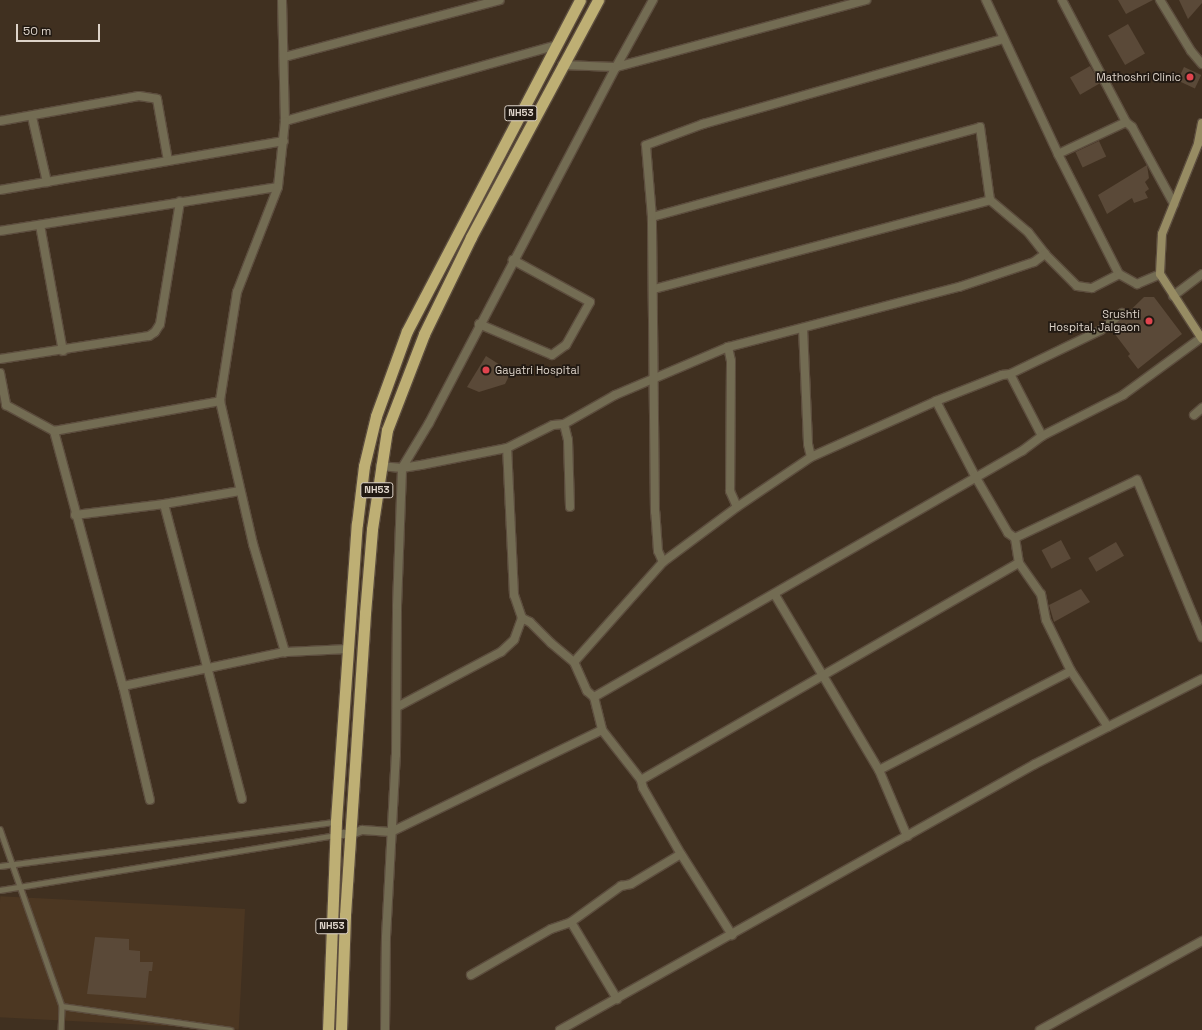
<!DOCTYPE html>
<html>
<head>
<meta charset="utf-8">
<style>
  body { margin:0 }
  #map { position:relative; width:1202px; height:1030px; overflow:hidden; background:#403020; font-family:"Space Grotesk",sans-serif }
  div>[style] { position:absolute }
  .built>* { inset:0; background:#4c3722; transform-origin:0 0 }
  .building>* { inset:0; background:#5a4938; transform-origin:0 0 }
  .roads { filter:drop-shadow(1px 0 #5c4d3e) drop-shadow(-1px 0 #5c4d3e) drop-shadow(0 1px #5c4d3e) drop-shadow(0 -1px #5c4d3e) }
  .service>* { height:4.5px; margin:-2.25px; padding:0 2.25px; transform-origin:2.25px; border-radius:2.25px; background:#736c53 }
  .minor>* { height:8px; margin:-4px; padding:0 4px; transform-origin:4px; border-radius:4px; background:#736c53 }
  .tertiary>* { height:8px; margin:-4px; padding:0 4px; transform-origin:4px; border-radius:4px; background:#736c53 }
  .secondary>* { height:8px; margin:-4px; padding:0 4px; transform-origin:4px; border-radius:4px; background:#978c63 }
  .trunk>* { height:11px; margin:-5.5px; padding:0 5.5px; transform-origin:5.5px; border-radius:5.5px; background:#beaf74 }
  .dots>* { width:11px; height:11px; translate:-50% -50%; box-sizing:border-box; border:2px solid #211912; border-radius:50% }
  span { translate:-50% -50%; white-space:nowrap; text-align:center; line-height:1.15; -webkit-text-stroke:3.5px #211912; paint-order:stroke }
  .shield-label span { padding:1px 3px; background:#211912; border:1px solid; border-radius:3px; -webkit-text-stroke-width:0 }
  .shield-label { font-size:10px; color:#ddd3c9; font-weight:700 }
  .poi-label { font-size:11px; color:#ddd3c9 }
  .right { translate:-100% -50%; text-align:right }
  .left { translate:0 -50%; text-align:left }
  .scale { position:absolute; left:16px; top:24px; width:84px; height:18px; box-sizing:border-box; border:2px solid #ddd3c9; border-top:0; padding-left:5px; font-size:12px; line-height:14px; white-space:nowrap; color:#ddd3c9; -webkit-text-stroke:3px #211912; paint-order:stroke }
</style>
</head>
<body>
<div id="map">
  <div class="built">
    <div style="left:245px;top:909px;width:121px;height:245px;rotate:93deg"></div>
  </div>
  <div class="building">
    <div style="clip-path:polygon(1118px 0,1153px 0,1126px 14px)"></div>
    <div style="clip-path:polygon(1179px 0,1202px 0,1202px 3px,1188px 19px)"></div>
    <div style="left:1128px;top:24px;width:34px;height:23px;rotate:60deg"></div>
    <div style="left:1090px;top:66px;width:20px;height:23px;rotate:60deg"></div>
    <div style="left:1184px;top:67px;width:19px;height:15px;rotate:25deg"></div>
    <div style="left:1099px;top:141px;width:17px;height:26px;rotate:65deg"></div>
    <div style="clip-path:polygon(1147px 165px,1149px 178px,1145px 182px,1149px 189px,1145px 192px,1148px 198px,1134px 203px,1132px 198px,1107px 214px,1098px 195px)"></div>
    <div style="clip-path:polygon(1144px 297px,1154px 297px,1182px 334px,1138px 369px,1128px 356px,1130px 354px,1111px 329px)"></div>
    <div style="clip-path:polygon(486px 356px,511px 372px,505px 384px,479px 392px,467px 387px)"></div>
    <div style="left:1061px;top:540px;width:21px;height:22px;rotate:62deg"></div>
    <div style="left:1116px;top:542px;width:16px;height:32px;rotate:60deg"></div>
    <div style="clip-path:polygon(1081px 589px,1090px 602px,1054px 622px,1049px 605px)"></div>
    <div style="clip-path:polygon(95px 937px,129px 939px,129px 950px,140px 951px,140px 962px,153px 962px,152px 971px,149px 971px,146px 998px,87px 994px)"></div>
  </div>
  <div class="roads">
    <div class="service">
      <div style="left:0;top:829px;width:188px;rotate:70.7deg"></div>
      <div style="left:62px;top:1006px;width:24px;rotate:92deg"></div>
      <div style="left:0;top:866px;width:338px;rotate:-7.5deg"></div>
      <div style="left:0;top:890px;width:339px;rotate:-9.3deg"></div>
      <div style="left:62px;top:1006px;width:170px;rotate:8.1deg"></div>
    </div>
    <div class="minor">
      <div style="left:986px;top:0;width:170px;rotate:64.9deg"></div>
      <div style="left:1058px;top:154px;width:135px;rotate:63.1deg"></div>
      <div style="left:1062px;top:0;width:138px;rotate:62.3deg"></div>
      <div style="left:1126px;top:122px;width:8px;rotate:40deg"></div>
      <div style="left:1132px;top:127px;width:88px;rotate:61.4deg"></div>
      <div style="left:1160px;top:0;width:60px;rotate:58.7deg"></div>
      <div style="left:1191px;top:51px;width:17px;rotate:50deg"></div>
      <div style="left:284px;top:57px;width:223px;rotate:-14.8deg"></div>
      <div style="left:562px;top:65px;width:54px;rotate:2.1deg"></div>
      <div style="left:616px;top:67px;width:77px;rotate:-61.1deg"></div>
      <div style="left:32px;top:117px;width:67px;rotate:77deg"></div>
      <div style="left:0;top:121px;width:141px;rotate:-10.2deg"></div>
      <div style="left:139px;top:96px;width:18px;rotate:9deg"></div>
      <div style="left:157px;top:99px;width:63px;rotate:79.9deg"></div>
      <div style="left:285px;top:121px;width:283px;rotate:-15.6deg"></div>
      <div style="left:1058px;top:154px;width:75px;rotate:-25.2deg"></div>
      <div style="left:0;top:190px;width:288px;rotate:-9.8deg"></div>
      <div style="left:652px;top:217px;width:340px;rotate:-15.3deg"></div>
      <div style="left:980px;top:127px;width:74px;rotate:82.2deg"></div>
      <div style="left:990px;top:200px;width:50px;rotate:40.1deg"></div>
      <div style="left:1028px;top:232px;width:28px;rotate:52deg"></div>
      <div style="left:1045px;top:254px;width:45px;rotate:45deg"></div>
      <div style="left:1077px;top:286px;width:15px;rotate:8deg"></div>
      <div style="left:1092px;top:288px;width:30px;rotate:-27deg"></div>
      <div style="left:1119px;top:274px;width:21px;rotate:29deg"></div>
      <div style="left:1137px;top:284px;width:25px;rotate:-23deg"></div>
      <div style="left:40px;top:225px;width:128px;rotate:79.7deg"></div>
      <div style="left:0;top:231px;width:281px;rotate:-9deg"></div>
      <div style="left:654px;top:289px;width:348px;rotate:-14.8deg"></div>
      <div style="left:1173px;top:296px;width:36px;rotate:-37deg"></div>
      <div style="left:479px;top:324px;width:79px;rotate:23deg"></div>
      <div style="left:552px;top:355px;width:17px;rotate:-36deg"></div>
      <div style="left:566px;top:345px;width:49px;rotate:-60.8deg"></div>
      <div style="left:590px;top:302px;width:88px;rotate:-151.4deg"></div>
      <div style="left:803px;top:328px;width:116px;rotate:87.5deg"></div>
      <div style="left:808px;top:444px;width:13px;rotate:77deg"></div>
      <div style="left:728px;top:347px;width:14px;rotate:78deg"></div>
      <div style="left:731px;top:361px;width:130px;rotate:90.4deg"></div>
      <div style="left:730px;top:491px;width:17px;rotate:66deg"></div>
      <div style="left:0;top:359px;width:151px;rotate:-8.8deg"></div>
      <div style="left:149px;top:336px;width:7px;rotate:-34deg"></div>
      <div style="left:155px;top:332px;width:9px;rotate:-58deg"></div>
      <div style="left:160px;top:324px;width:124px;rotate:-80.7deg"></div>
      <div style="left:1010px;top:374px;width:70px;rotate:62.7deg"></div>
      <div style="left:936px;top:401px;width:85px;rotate:62.5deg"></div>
      <div style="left:975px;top:476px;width:66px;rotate:59.9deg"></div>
      <div style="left:1008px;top:533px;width:9px;rotate:36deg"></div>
      <div style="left:1015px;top:538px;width:25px;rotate:81deg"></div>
      <div style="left:1019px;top:563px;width:38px;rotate:55deg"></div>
      <div style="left:1041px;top:594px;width:26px;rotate:79deg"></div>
      <div style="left:1046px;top:620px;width:57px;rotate:63.9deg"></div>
      <div style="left:1071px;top:671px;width:67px;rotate:56.5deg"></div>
      <div style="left:1194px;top:415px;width:11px;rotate:-41deg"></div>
      <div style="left:564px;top:424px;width:16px;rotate:76deg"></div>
      <div style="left:568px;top:440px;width:67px;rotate:88.3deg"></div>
      <div style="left:54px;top:431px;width:264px;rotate:74.9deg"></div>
      <div style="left:123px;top:686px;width:166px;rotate:-11.9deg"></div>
      <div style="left:380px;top:466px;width:22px;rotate:5deg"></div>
      <div style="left:402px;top:468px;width:19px;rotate:-9deg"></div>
      <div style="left:421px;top:465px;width:88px;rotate:-11.2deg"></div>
      <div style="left:507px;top:448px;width:51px;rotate:-26.6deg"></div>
      <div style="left:553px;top:425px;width:11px;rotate:-5deg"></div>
      <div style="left:564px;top:424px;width:59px;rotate:-29.6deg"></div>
      <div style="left:615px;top:395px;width:123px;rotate:-23deg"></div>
      <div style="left:728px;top:347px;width:239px;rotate:-14.6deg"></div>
      <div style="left:959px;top:287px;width:79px;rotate:-18.4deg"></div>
      <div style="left:1034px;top:262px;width:14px;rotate:-36deg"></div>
      <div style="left:164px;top:504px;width:305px;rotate:75.2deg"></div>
      <div style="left:75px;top:515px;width:90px;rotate:-7deg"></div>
      <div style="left:164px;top:504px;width:77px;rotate:-9.7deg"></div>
      <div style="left:1015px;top:538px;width:135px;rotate:-25.4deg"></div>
      <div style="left:1137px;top:480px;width:170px;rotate:67.5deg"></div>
      <div style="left:663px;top:562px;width:12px;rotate:-114deg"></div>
      <div style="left:658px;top:551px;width:39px;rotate:-94deg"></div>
      <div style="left:655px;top:512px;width:295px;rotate:-90.6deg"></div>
      <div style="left:652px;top:217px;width:72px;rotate:-94.8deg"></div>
      <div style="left:646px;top:145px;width:61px;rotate:-20.2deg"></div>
      <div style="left:703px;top:124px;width:312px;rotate:-15.8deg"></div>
      <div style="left:775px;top:595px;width:204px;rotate:59.3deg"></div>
      <div style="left:879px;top:770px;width:72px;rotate:67deg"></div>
      <div style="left:522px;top:618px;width:9px;rotate:27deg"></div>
      <div style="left:530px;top:622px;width:30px;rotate:45deg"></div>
      <div style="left:551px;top:643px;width:30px;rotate:40deg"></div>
      <div style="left:574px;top:662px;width:32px;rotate:66deg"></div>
      <div style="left:587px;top:691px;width:9px;rotate:41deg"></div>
      <div style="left:594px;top:697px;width:34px;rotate:76deg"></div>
      <div style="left:602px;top:730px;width:63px;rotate:52deg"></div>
      <div style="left:641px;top:780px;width:8px;rotate:76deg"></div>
      <div style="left:643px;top:788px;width:76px;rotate:60.1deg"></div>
      <div style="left:681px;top:854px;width:96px;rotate:57.8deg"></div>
      <div style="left:574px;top:662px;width:134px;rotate:-48.3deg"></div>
      <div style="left:663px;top:562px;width:92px;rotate:-36.6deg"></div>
      <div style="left:737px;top:507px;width:89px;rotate:-34deg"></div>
      <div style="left:811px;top:457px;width:137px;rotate:-24.1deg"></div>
      <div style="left:936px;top:401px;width:71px;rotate:-21.5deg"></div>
      <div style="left:1002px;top:375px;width:8px;rotate:-7deg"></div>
      <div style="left:1010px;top:374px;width:101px;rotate:-25.8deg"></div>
      <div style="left:1101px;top:330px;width:27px;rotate:-39deg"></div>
      <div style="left:123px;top:686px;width:117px;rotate:76.7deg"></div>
      <div style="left:594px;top:697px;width:494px;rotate:-29.9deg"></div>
      <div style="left:1022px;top:451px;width:25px;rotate:-37deg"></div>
      <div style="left:1042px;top:436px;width:91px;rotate:-26.8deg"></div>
      <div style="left:1123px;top:395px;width:97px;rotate:-36.2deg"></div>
      <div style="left:397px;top:707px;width:118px;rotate:-27.9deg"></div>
      <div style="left:501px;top:652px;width:18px;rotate:-43deg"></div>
      <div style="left:514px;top:640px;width:23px;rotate:-70deg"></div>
      <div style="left:522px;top:618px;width:24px;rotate:-109deg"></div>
      <div style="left:514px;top:595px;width:147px;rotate:-92.7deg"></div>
      <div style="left:879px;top:770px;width:216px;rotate:-27.3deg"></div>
      <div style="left:641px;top:780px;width:436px;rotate:-29.9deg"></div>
      <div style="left:337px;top:834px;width:15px"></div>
      <div style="left:352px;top:834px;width:11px;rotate:-22deg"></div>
      <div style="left:362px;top:830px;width:29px;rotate:4deg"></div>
      <div style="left:391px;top:832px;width:234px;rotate:-25.8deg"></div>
      <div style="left:571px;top:922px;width:90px;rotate:59.1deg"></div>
      <div style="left:471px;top:975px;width:92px;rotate:-29.9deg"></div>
      <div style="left:551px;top:929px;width:21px;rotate:-19deg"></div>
      <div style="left:571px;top:922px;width:62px;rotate:-35.8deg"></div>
      <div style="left:621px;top:886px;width:10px;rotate:-11deg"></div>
      <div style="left:631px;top:884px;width:58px;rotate:-31deg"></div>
      <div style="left:385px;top:1030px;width:93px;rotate:-89.4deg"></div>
      <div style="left:386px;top:937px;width:182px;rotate:-86.9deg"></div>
      <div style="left:396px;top:755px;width:149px;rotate:-89.6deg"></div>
      <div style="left:397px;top:606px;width:138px;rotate:-87.9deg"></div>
      <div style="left:402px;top:468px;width:52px;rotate:-59deg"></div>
      <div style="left:429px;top:423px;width:402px;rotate:-62.3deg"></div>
      <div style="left:616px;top:67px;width:259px;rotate:-15deg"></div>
      <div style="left:560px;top:1030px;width:544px;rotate:-29.25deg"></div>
      <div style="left:1035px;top:764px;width:187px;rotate:-27deg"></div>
      <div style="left:1040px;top:1030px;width:185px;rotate:-28.8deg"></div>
    </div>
    <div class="tertiary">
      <div style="left:282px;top:0;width:121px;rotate:88.6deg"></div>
      <div style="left:285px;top:121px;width:66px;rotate:96.1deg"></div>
      <div style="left:278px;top:187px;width:113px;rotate:111.3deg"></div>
      <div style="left:237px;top:292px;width:110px;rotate:98.9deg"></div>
      <div style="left:220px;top:401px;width:147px;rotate:77deg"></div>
      <div style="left:253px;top:544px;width:113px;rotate:73.5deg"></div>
      <div style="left:285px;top:652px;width:64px;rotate:-2.7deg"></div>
      <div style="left:0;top:373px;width:33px;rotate:79deg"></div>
      <div style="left:6px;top:405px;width:55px;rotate:28.4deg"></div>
      <div style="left:54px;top:431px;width:169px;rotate:-10.2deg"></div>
    </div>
    <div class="secondary">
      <div style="left:1202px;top:123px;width:21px;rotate:101deg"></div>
      <div style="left:1198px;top:144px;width:97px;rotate:111.8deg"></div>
      <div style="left:1162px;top:234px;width:40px;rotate:92.9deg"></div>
      <div style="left:1160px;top:274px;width:77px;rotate:57.1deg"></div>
    </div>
    <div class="trunk">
      <div style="left:328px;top:1030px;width:209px;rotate:-87.8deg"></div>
      <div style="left:336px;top:821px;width:298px;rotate:-86deg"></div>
      <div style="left:357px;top:524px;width:58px;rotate:-83.1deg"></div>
      <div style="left:364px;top:466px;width:51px;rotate:-76.5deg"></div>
      <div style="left:376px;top:416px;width:90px;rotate:-70deg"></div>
      <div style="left:407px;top:331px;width:373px;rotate:-62.4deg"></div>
      <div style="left:341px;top:1030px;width:115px;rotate:-88deg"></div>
      <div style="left:345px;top:915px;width:303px;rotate:-86.2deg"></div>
      <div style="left:365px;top:613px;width:84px;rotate:-85.2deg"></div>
      <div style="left:372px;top:529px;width:100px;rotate:-81.4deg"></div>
      <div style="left:387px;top:430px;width:103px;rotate:-68.9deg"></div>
      <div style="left:424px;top:334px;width:108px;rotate:-64.1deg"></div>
      <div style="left:471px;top:237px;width:269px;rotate:-61.8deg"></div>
    </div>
  </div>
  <div class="dots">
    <div style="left:1190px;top:77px;background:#e0444e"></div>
    <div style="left:1149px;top:321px;background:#e0444e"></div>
    <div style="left:486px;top:370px;background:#e0444e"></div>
  </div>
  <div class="shield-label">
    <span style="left:521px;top:113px">NH53</span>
    <span style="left:377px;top:490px">NH53</span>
    <span style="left:332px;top:926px">NH53</span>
  </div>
  <div class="poi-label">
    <span class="right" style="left:1181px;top:77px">Mathoshri Clinic</span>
    <span class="right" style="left:1140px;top:321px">Srushti<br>Hospital, Jalgaon</span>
    <span class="left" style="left:495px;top:370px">Gayatri Hospital</span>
  </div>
  <div class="scale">50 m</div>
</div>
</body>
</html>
